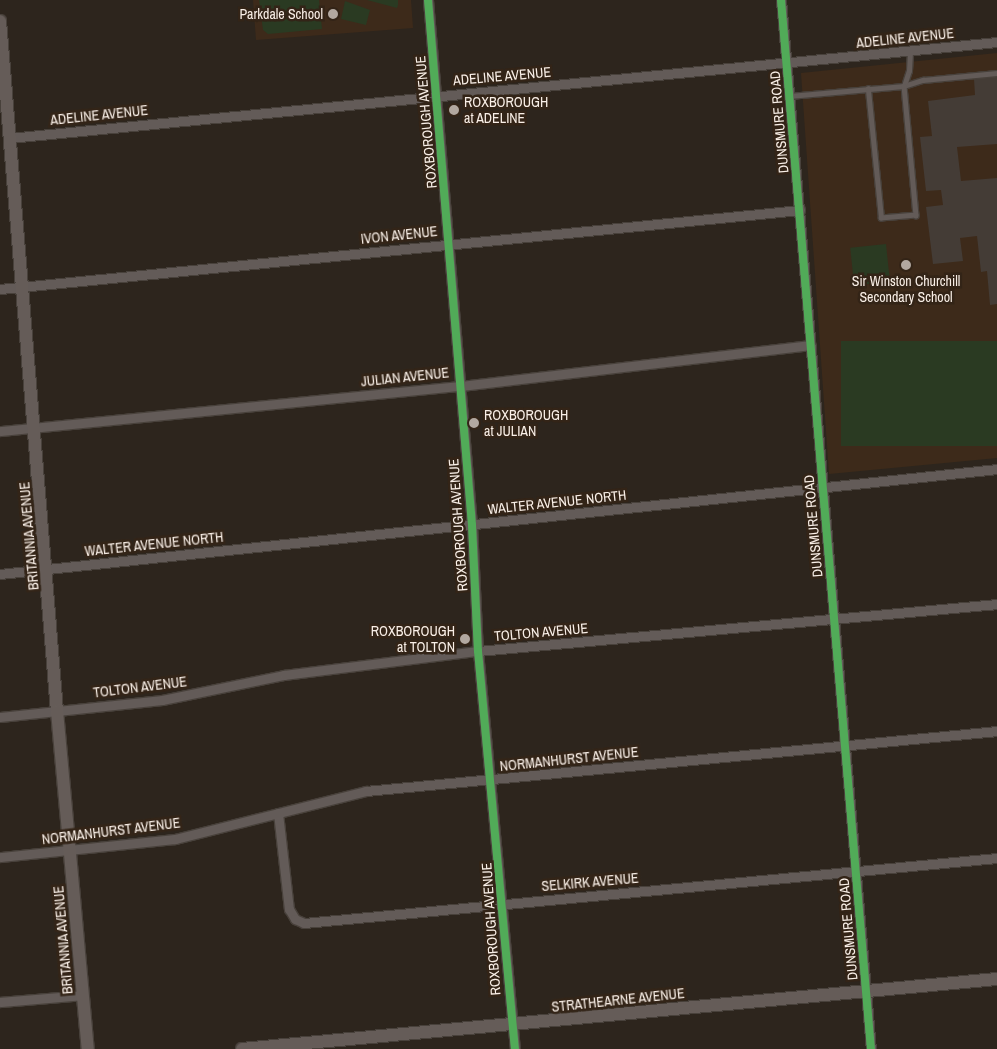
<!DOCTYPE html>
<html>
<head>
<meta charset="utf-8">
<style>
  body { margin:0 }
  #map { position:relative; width:997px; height:1049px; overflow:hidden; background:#2d251d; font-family:"Archivo Narrow",sans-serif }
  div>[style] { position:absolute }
  .built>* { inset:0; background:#3d2a1a }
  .green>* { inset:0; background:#2a3a22; transform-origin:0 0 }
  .building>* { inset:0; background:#443c36 }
  .roads { filter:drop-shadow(1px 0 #48413b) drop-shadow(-1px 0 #48413b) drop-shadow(0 1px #48413b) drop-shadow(0 -1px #48413b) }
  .lane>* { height:4.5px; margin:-2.25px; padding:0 2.25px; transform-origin:2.25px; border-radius:2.25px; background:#635b58 }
  .street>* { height:9px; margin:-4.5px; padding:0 4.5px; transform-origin:4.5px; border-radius:4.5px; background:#635b58 }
  .secondary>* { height:12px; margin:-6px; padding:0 6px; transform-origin:6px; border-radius:6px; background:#655c58 }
  .cycleway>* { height:8px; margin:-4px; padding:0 4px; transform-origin:4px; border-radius:4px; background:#51ab58 }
  .dots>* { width:14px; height:14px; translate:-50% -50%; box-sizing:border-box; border:2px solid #332417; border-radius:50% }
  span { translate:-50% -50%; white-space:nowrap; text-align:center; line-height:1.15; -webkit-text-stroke:5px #332417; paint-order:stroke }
  .poi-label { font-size:14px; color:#f9efe7 }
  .right { translate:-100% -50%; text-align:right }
  .left { translate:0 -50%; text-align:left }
  .street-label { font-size:14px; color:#f9efe7 }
</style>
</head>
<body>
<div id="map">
  <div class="built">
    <div style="clip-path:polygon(253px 0,411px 0,413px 28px,256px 40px)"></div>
    <div style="clip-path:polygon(997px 53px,997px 458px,829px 474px,801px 73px)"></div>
  </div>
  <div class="green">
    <div style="clip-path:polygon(259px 0,319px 0,322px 29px,268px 34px,263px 30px)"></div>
    <div style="clip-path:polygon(367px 0,398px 0,398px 5px,397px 8px)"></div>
    <div style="clip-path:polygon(345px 1px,370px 10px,366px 25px,341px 19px)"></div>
    <div style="left:886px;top:244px;width:38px;height:36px;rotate:84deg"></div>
    <div style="left:997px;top:341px;width:105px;height:156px;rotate:90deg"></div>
  </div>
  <div class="building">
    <div style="clip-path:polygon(997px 76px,997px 144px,957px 147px,961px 181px,997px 178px,997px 304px,990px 305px,987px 271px,981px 272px,977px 236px,960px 238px,963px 261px,933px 264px,926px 207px,943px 205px,941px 190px,926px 191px,920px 137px,932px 136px,928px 101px,975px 95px,974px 79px)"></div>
  </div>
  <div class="roads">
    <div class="lane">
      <div style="left:904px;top:86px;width:20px;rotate:-18deg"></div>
      <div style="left:923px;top:80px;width:74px;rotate:-5.4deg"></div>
      <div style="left:904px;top:86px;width:16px;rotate:-72deg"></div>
      <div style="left:909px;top:71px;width:20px;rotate:-87deg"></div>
      <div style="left:789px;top:96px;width:115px;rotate:-5deg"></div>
      <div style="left:904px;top:86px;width:130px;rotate:84.7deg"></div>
      <div style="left:916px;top:215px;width:35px;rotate:175deg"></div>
      <div style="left:881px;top:218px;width:130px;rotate:-95.8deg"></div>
    </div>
    <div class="street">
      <div style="left:428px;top:0;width:527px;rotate:85.21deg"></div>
      <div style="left:472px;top:525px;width:126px;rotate:87.3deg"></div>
      <div style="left:478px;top:651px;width:400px;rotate:84.7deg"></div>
      <div style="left:781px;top:0;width:1053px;rotate:85.1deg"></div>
      <div style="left:9px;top:138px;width:993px;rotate:-5.55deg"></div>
      <div style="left:0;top:289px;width:804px;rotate:-5.64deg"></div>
      <div style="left:0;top:431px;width:463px;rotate:-5.6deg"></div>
      <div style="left:461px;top:386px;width:352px;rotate:-6.7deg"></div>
      <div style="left:0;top:574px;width:1003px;rotate:-6.01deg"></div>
      <div style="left:0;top:717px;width:163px;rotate:-6deg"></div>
      <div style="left:162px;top:700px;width:125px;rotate:-11.6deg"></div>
      <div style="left:284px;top:675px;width:195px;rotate:-7.1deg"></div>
      <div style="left:478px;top:651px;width:521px;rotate:-5.17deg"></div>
      <div style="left:278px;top:813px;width:97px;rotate:83.5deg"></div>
      <div style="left:289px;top:909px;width:12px;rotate:59deg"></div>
      <div style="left:295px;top:919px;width:10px;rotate:24deg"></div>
      <div style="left:304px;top:923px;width:696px;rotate:-5.36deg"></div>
      <div style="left:0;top:857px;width:176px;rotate:-5.9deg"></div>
      <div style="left:175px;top:839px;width:197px;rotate:-14.1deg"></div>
      <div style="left:366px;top:791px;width:634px;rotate:-5.43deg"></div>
      <div style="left:0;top:1002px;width:83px;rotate:-4.8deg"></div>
    </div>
    <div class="secondary">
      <div style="left:0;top:21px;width:692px;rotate:85.28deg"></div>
      <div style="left:57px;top:711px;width:339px;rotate:84.8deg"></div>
      <div style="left:242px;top:1049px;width:758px;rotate:-5.3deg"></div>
    </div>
  </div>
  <div class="cycleway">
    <div style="left:428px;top:0;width:527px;rotate:85.21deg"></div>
    <div style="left:472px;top:525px;width:126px;rotate:87.3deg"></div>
    <div style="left:478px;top:651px;width:400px;rotate:84.7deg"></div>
    <div style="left:781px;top:0;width:1053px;rotate:85.1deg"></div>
  </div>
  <div class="dots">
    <div style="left:333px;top:14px;background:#b2a8a0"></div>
    <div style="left:454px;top:110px;background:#b2a8a0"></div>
    <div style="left:906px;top:265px;background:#b2a8a0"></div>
    <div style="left:474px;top:423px;background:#b2a8a0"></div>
    <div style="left:465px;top:639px;background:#b2a8a0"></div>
  </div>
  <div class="poi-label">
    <span class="right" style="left:323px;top:14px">Parkdale School</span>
    <span class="left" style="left:464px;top:110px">ROXBOROUGH<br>at ADELINE</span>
    <span style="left:906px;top:289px">Sir Winston Churchill<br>Secondary School</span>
    <span class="left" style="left:484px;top:423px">ROXBOROUGH<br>at JULIAN</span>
    <span class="right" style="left:455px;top:639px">ROXBOROUGH<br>at TOLTON</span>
  </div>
  <div class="street-label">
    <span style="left:905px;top:38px;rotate:-6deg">ADELINE AVENUE</span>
    <span style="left:502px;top:76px;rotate:-5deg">ADELINE AVENUE</span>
    <span style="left:99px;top:115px;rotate:-6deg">ADELINE AVENUE</span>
    <span style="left:426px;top:122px;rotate:-95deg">ROXBOROUGH AVENUE</span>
    <span style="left:779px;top:122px;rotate:-95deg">DUNSMURE ROAD</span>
    <span style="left:399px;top:235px;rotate:-6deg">IVON AVENUE</span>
    <span style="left:405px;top:377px;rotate:-6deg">JULIAN AVENUE</span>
    <span style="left:557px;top:502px;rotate:-6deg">WALTER AVENUE NORTH</span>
    <span style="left:458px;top:525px;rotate:-94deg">ROXBOROUGH AVENUE</span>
    <span style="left:813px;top:526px;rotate:-95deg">DUNSMURE ROAD</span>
    <span style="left:29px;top:536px;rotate:-95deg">BRITANNIA AVENUE</span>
    <span style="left:154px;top:544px;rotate:-6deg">WALTER AVENUE NORTH</span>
    <span style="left:541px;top:632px;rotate:-5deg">TOLTON AVENUE</span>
    <span style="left:140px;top:687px;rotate:-7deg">TOLTON AVENUE</span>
    <span style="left:569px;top:759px;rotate:-6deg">NORMANHURST AVENUE</span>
    <span style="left:111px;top:831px;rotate:-7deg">NORMANHURST AVENUE</span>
    <span style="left:590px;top:882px;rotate:-5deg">SELKIRK AVENUE</span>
    <span style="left:491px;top:929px;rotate:-94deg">ROXBOROUGH AVENUE</span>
    <span style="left:848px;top:929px;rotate:-95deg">DUNSMURE ROAD</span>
    <span style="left:63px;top:940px;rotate:-95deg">BRITANNIA AVENUE</span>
    <span style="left:618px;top:1000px;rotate:-6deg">STRATHEARNE AVENUE</span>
  </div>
</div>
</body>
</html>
